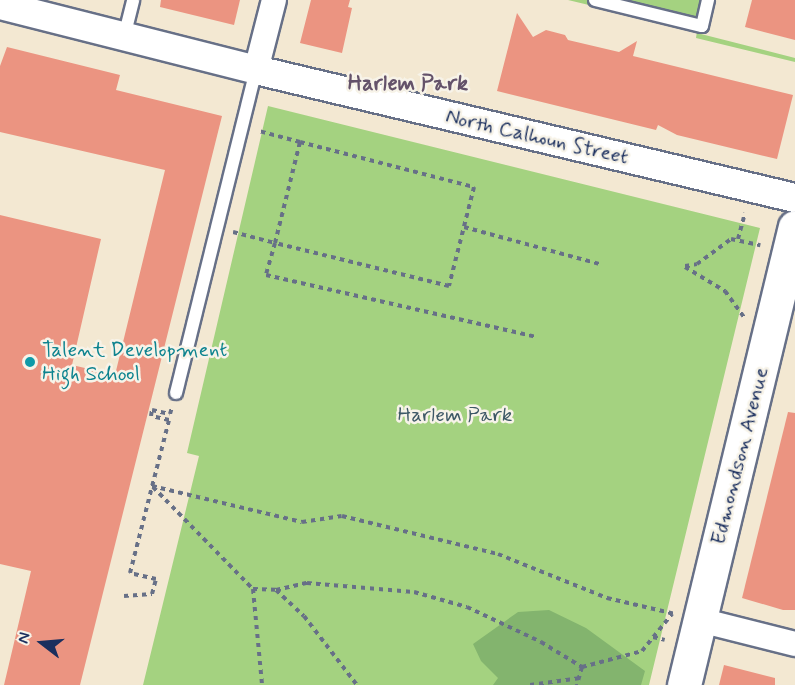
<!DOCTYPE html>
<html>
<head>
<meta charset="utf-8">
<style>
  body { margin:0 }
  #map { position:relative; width:795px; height:685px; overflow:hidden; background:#f3e8d2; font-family:Mynerve,sans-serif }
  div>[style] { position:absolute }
  .green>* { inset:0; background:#a4d280 }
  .forest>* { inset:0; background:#83b46e }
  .building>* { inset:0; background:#eb9481 }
  .path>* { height:4px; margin-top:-2px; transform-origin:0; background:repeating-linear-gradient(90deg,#677087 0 4.5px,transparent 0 9px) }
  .roads { filter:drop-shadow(2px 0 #677087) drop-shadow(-2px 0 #677087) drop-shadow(0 2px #677087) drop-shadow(0 -2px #677087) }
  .service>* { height:12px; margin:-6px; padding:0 6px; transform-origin:6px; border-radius:6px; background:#fff }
  .minor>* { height:24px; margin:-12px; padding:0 12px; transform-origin:12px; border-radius:12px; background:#fff }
  .tertiary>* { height:28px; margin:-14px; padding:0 14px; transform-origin:14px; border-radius:14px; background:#fff }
  .secondary>* { height:33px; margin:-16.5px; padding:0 16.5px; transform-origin:16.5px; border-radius:16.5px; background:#fff }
  .dots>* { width:16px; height:16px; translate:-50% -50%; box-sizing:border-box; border:3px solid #f7f3e8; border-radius:50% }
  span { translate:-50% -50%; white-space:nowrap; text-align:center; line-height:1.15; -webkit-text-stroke:5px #f7f3e8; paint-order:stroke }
  .street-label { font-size:21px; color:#1b2f5e }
  .culture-label { font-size:21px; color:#0d838f }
  .left { translate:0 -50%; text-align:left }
  .park-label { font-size:21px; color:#3d5866 }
  .neighbourhood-label { font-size:22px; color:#64526a; font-weight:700 }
  .north { position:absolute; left:12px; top:613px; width:60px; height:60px; -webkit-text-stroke:4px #f7f3e8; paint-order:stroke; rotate:286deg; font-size:16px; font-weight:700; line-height:24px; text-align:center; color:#1b2f5e }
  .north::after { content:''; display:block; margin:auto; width:21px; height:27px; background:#1b2f5e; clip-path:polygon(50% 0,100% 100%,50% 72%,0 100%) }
</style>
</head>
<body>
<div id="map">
  <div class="green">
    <div style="clip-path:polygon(568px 0,709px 0,701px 34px,795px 58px,795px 62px,696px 38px,697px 31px)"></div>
    <div style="clip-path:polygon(268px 106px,760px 228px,649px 685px,143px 685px,199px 456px,187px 453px)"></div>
  </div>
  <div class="forest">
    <div style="clip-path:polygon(549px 610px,586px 628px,645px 671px,641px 685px,493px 685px,498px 678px,481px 661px,473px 644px,518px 612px)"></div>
  </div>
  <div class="building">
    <div style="clip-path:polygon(161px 0,240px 0,234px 25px,160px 7px)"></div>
    <div style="clip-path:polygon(311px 0,350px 0,348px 7px,352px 8px,342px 53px,300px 43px)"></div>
    <div style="clip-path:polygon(752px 0,795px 0,795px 40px,745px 27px)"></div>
    <div style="clip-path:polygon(517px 13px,533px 37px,546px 30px,565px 35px,568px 40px,619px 52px,637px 41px,633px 56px,793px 95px,777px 159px,677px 135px,658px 125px,656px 130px,497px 91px)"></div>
    <div style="clip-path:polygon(7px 47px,120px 75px,116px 90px,222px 116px,80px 685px,4px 685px,31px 571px,0 564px,0 215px,101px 239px,72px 365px,115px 375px,165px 170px,0 132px,0 66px)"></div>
    <div style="clip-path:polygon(788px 412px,795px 413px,795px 610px,783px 610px,742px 598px)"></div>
    <div style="clip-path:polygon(724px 665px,775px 678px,775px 685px,719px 685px)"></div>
  </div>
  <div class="path">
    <div style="left:300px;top:142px;width:180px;rotate:14.5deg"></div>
    <div style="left:474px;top:187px;width:102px;rotate:104.2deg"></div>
    <div style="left:449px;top:286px;width:179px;rotate:-166.1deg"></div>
    <div style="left:275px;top:243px;width:33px;rotate:106deg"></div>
    <div style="left:266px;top:275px;width:277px;rotate:12.9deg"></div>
    <div style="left:464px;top:227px;width:140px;rotate:15.3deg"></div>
    <div style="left:233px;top:232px;width:43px;rotate:14.7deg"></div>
    <div style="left:275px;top:243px;width:104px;rotate:-76.1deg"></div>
    <div style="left:300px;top:142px;width:42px;rotate:-165deg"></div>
    <div style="left:738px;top:239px;width:27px;rotate:-75deg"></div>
    <div style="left:685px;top:266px;width:12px;rotate:-9deg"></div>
    <div style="left:697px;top:264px;width:42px;rotate:-36.3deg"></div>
    <div style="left:731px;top:239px;width:30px;rotate:12deg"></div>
    <div style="left:685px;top:267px;width:47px;rotate:31deg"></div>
    <div style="left:725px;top:291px;width:32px;rotate:54deg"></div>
    <div style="left:152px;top:486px;width:154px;rotate:13.5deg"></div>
    <div style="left:302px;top:522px;width:40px;rotate:-8.5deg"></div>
    <div style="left:342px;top:516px;width:161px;rotate:13.7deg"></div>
    <div style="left:498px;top:554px;width:118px;rotate:22deg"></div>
    <div style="left:607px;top:598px;width:70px;rotate:13.2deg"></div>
    <div style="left:153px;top:487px;width:143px;rotate:45.6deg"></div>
    <div style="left:253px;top:589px;width:96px;rotate:84.6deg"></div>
    <div style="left:253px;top:589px;width:23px;rotate:2deg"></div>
    <div style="left:276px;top:590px;width:32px;rotate:-13deg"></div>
    <div style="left:307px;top:583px;width:107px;rotate:4.8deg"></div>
    <div style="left:414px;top:592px;width:55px;rotate:15.8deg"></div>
    <div style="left:467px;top:607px;width:82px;rotate:25.3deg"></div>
    <div style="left:541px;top:642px;width:48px;rotate:31.4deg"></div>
    <div style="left:582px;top:667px;width:19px;rotate:106deg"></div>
    <div style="left:276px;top:590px;width:38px;rotate:43deg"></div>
    <div style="left:304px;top:616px;width:87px;rotate:52.5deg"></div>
    <div style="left:124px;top:596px;width:28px;rotate:-4deg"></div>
    <div style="left:152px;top:594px;width:16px;rotate:-75deg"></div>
    <div style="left:156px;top:579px;width:27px;rotate:-167deg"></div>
    <div style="left:130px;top:573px;width:158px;rotate:-75.7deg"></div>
    <div style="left:169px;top:420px;width:18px;rotate:-167deg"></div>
    <div style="left:151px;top:416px;width:6px;rotate:-81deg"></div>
    <div style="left:152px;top:410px;width:18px;rotate:13deg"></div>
    <div style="left:170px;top:414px;width:7px;rotate:-74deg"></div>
    <div style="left:653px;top:637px;width:12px;rotate:14deg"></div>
    <div style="left:582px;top:667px;width:62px;rotate:-14.9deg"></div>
    <div style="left:642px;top:651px;width:48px;rotate:-51deg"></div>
    <div style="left:530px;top:685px;width:51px;rotate:-7.8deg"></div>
  </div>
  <div class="roads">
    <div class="service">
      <div style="left:595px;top:0;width:110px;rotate:13.7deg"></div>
      <div style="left:702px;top:26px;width:27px;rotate:-77deg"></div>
      <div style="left:124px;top:37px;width:38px;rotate:-76deg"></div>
      <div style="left:176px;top:393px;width:333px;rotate:-76.1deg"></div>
    </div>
    <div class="minor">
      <div style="left:256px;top:70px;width:72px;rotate:-75.6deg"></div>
      <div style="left:700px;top:620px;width:98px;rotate:14.2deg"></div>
    </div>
    <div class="tertiary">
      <div style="left:0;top:5px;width:264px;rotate:14.2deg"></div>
      <div style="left:256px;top:70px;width:554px;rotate:13.36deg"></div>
    </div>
    <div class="secondary">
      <div style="left:684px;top:685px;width:471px;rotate:-76.4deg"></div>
    </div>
  </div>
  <div class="dots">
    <div style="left:30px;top:362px;background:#0f9aa8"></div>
  </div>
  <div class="street-label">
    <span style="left:537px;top:137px;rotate:13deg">North Calhoun Street</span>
    <span style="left:740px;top:456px;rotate:-76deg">Edmondson Avenue</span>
  </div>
  <div class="culture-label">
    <span class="left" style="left:42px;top:362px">Talent Development<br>High School</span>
  </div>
  <div class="park-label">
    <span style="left:455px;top:415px">Harlem Park</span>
  </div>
  <div class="neighbourhood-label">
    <span style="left:408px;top:85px">Harlem Park</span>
  </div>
  <div class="north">N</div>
</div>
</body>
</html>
